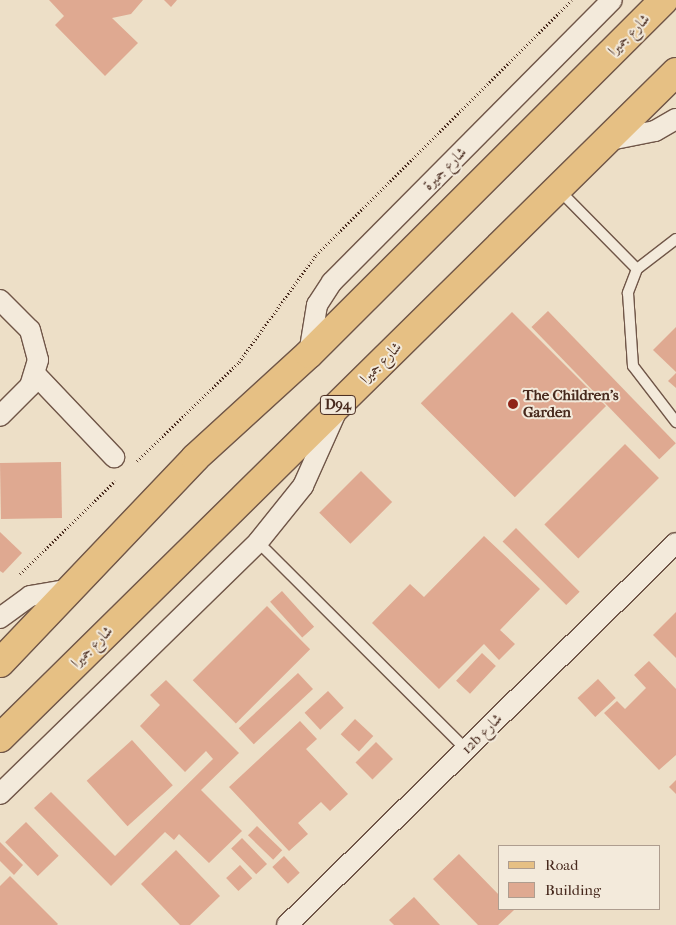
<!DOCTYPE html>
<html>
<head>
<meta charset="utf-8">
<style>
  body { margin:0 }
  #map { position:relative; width:676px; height:925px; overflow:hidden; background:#eddfc7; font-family:"IM FELL French Canon",Amiri,serif }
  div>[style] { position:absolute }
  .building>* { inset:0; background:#dfa991; transform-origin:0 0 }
  .path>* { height:3px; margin-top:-1.5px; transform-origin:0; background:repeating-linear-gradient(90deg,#47291d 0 1px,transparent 0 3.5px) }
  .roads { filter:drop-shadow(1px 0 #705648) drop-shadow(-1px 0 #705648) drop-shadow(0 1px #705648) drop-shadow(0 -1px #705648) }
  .service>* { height:10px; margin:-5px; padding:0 5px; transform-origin:5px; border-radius:5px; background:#f3eadb }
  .minor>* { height:20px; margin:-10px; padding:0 10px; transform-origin:10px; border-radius:10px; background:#f3eadb }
  .primary>* { height:28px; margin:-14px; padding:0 14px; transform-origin:14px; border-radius:14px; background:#e6c084 }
  .dots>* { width:14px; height:14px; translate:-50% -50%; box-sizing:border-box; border:2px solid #f3eadb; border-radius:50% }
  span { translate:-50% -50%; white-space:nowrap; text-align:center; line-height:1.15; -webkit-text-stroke:4px #f3eadb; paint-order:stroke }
  .shield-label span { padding:1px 4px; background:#f3eadb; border:1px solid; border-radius:4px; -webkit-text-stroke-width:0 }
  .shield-label { font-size:14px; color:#47291d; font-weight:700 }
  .street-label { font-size:15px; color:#47291d }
  .poi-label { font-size:15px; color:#47291d; font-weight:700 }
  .left { translate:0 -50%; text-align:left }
  .legend { position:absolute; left:498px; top:845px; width:162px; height:65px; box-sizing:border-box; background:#f3eadb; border:1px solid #ae9d8f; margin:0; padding:6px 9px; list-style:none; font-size:15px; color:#47291d }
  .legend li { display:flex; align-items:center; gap:10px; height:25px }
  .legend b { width:25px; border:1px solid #ae9d8f }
</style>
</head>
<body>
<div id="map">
  <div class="building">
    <div style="clip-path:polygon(49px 0,143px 0,131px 14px,112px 18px,138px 43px,105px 76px,55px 25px,64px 16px)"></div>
    <div style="clip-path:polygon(164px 0,177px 0,171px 7px)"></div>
    <div style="left:548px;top:311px;width:184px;height:23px;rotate:46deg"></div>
    <div style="left:512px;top:312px;width:133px;height:129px;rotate:45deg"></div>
    <div style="clip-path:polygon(676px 327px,676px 372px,653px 350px)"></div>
    <div style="clip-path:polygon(676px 373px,676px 388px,668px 381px)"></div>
    <div style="left:625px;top:444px;width:48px;height:114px;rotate:45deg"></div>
    <div style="left:61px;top:462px;width:56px;height:61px;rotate:89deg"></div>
    <div style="left:361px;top:471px;width:44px;height:59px;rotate:45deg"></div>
    <div style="left:516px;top:528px;width:90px;height:19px;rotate:45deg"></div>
    <div style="clip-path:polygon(0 532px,22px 553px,3px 573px,0 571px)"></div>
    <div style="clip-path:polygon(484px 536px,540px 589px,500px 630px,515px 644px,499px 660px,484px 644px,439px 689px,372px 623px,410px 584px,424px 597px)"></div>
    <div style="left:282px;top:591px;width:48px;height:16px;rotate:48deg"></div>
    <div style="left:267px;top:606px;width:61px;height:105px;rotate:45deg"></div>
    <div style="clip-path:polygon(676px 612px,676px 658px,653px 635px)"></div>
    <div style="left:482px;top:653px;width:19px;height:38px;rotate:43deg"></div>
    <div style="clip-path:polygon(649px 661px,676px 689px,676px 755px,659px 770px,604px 713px,617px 701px,625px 709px,646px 688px,634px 675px)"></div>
    <div style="left:298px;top:673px;width:22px;height:81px;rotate:47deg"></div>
    <div style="left:598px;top:679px;width:26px;height:28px;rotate:47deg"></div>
    <div style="clip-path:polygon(166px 680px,239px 753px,201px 790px,242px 831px,209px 863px,179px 834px,174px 840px,165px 832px,111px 886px,34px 808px,51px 792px,115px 856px,213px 759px,206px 751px,185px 772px,140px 726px,160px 705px,150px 695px)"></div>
    <div style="left:328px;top:691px;width:23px;height:32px;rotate:47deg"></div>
    <div style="left:355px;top:719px;width:25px;height:21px;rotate:43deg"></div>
    <div style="clip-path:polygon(300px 721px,317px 739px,306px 749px,348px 794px,330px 811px,321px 802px,298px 823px,308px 834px,289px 851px,229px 787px)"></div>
    <div style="left:132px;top:740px;width:61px;height:61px;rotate:48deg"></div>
    <div style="left:376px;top:742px;width:24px;height:29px;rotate:45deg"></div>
    <div style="clip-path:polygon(676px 780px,676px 794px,669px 787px)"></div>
    <div style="left:26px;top:822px;width:47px;height:29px;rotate:46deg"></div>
    <div style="left:257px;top:826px;width:35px;height:13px;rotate:44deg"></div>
    <div style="left:242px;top:838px;width:36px;height:15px;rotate:46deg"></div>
    <div style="clip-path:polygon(0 842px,23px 865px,14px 875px,0 861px)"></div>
    <div style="clip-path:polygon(176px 850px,220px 896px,190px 925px,180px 925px,141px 884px)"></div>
    <div style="clip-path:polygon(459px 854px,500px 896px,500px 909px,514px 910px,498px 925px,478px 925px,433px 879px)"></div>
    <div style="left:284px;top:856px;width:23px;height:16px;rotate:47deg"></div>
    <div style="left:240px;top:865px;width:18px;height:19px;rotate:47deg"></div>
    <div style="clip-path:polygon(10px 876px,58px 924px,57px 925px,0 925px,0 886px)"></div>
    <div style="clip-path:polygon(414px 897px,440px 925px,394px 925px,389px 920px)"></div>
  </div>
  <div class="path">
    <div style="left:137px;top:461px;width:142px;rotate:-44.1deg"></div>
    <div style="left:239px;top:362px;width:132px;rotate:-54.3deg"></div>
    <div style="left:316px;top:255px;width:361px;rotate:-44.9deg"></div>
    <div style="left:20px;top:574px;width:133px;rotate:-44.4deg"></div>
  </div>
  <div class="roads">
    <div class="service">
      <div style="left:558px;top:189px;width:112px;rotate:45.4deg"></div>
      <div style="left:676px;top:239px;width:49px;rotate:142.4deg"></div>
      <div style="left:637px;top:269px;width:26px;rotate:111deg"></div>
      <div style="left:628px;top:293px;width:73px;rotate:86.1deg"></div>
      <div style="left:633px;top:366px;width:71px;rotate:52.5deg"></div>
      <div style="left:258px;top:542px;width:293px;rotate:44.9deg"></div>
    </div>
    <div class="minor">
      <div style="left:605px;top:141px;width:51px;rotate:-11.3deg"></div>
      <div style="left:655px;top:131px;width:24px;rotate:-30deg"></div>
      <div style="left:0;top:300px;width:42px;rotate:45deg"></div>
      <div style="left:30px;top:330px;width:31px;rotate:75deg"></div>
      <div style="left:38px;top:360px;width:27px;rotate:107deg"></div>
      <div style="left:30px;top:386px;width:42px;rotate:135deg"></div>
      <div style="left:309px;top:354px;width:50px;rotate:-80.7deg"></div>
      <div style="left:317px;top:305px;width:27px;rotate:-57deg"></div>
      <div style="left:332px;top:282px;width:397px;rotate:-45.2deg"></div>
      <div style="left:35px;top:374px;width:115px;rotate:46.4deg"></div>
      <div style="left:0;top:618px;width:37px;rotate:-36deg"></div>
      <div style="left:30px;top:596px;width:43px;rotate:-9.5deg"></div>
      <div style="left:0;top:794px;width:361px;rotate:-44.3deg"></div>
      <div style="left:258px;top:542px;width:72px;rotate:-51.2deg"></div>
      <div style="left:303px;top:486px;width:83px;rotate:-65.9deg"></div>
      <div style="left:287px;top:925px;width:545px;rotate:-44.48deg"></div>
    </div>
    <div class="primary">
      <div style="left:0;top:663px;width:283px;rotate:-46.4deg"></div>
      <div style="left:195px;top:458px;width:154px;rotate:-42.4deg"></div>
      <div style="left:309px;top:354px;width:501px;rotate:-44.92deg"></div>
      <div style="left:0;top:738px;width:949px;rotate:-44.57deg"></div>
    </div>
  </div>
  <div class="dots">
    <div style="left:513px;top:404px;background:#8f2418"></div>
  </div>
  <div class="shield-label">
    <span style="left:338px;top:405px">D94</span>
  </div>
  <div class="street-label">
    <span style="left:629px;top:35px;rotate:-45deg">شارع جميرا</span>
    <span style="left:445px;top:169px;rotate:-45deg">شارع جميرة</span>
    <span style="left:381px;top:363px;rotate:-45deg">شارع جميرا</span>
    <span style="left:92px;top:647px;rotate:-45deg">شارع جميرا</span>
    <span style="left:482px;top:734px;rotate:-45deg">12b شارع</span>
  </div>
  <div class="poi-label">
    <span class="left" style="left:523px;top:404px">The Children's<br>Garden</span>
  </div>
  <ul class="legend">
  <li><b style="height:6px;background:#e6c084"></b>Road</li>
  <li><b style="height:14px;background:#dfa991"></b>Building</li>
  </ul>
</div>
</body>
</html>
